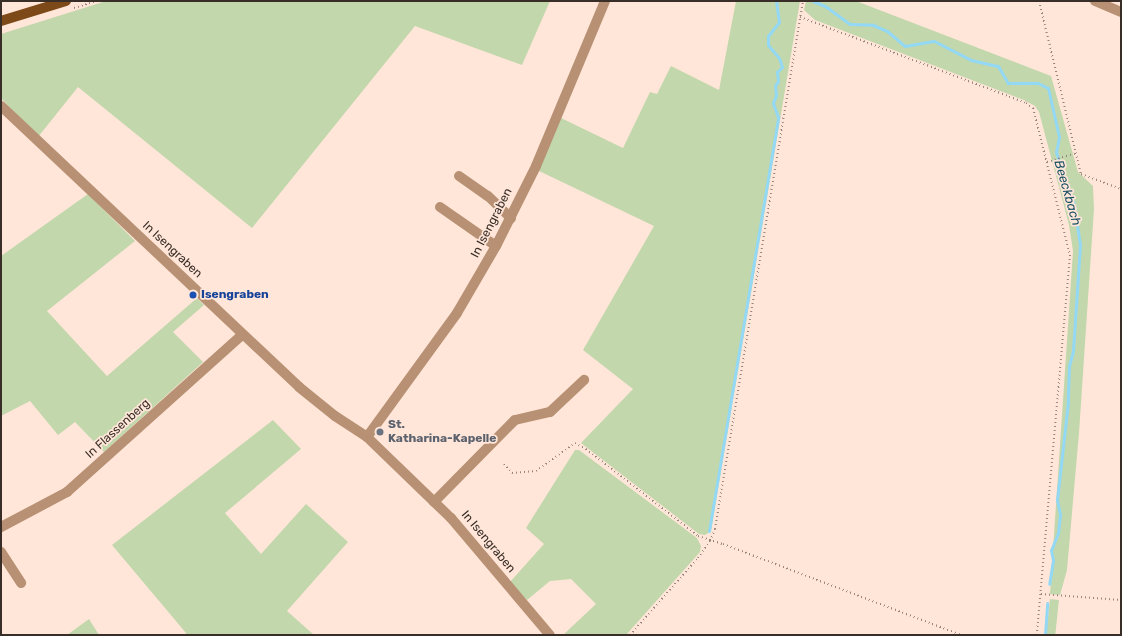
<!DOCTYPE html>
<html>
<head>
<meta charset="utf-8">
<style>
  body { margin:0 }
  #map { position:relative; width:1122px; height:636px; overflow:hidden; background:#ffe6d9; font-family:Rubik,sans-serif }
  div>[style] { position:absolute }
  .green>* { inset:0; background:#c2d7ac; transform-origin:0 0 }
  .stream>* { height:3px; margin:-1.5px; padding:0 1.5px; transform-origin:1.5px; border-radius:1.5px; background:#93d8f4 }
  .path>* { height:2px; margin-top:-1px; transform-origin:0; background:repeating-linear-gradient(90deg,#98867c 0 1px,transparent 0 4px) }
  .minor>* { height:10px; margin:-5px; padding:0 5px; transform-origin:5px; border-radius:5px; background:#b89174 }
  .major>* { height:10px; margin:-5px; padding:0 5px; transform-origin:5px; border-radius:5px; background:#7e4918 }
  .dots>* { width:11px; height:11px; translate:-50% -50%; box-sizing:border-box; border:2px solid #ffe6d9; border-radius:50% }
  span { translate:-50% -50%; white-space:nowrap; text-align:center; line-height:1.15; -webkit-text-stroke:3.5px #ffe6d9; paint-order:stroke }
  .street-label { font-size:12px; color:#392e27 }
  .transit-label { font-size:12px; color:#164399; font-weight:700 }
  .left { translate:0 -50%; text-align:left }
  .worship-label { font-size:12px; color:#5b616d; font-weight:700 }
  .water-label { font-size:13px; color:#1a5265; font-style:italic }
  .frame { position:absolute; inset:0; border:2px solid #392e27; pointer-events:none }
</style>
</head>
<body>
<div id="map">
  <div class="green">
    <div style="clip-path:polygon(106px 1px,550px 1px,522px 65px,415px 26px,252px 228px,78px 87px,38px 137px,1px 98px,1px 34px)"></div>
    <div style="clip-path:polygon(736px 1px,800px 1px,711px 531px,705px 535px,699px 534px,581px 443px,633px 389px,583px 350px,654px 226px,537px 170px,561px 118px,623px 148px,650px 92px,657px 94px,671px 66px,719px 90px)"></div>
    <div style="clip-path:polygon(806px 1px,856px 1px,1051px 76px,1078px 172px,1093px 186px,1094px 209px,1079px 433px,1067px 570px,1060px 595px,1050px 594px,1073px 251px,1069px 225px,1039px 112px,1035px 106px,1024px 100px,815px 20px,804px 10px)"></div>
    <div style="clip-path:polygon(88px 194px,135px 241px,47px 311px,107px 376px,197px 298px,204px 305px,173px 332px,203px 362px,104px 452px,75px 422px,58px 435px,30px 401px,1px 416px,1px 256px)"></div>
    <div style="clip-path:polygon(273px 420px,301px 449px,225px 513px,261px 554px,306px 504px,348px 542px,287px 611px,314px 635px,185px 635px,186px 633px,112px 545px)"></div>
    <div style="clip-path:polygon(575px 450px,579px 450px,697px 538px,701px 546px,700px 552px,626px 635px,563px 635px,596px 604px,571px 579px,550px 581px,527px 600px,510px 582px,544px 544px,526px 528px)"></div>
    <div style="left:1050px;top:599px;width:9px;height:36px;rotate:6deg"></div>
    <div style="clip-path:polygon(89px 619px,99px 635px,67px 635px)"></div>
  </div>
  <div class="stream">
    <div style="left:813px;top:1px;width:13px;rotate:23deg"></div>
    <div style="left:825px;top:6px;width:31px;rotate:36deg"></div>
    <div style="left:850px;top:24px;width:23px;rotate:2deg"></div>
    <div style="left:873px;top:25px;width:15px;rotate:23deg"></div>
    <div style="left:887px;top:31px;width:23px;rotate:40deg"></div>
    <div style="left:905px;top:46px;width:29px;rotate:-10deg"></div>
    <div style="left:934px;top:41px;width:42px;rotate:27.2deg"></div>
    <div style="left:971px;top:60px;width:28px;rotate:13deg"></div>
    <div style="left:998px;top:66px;width:20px;rotate:60deg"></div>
    <div style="left:1008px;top:83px;width:30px"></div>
    <div style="left:1038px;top:83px;width:11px;rotate:27deg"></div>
    <div style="left:1048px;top:88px;width:50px;rotate:77.3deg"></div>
    <div style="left:1059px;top:137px;width:15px;rotate:101deg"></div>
    <div style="left:1056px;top:152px;width:56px;rotate:71.2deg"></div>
    <div style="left:1074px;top:205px;width:40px;rotate:81.5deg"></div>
    <div style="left:1080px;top:245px;width:106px;rotate:93.8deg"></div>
    <div style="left:1073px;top:351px;width:16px;rotate:105deg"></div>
    <div style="left:1069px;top:366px;width:36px;rotate:92deg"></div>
    <div style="left:1068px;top:402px;width:99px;rotate:96.4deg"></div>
    <div style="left:1057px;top:500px;width:14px;rotate:78deg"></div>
    <div style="left:1060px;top:514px;width:19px;rotate:96deg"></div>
    <div style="left:1058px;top:533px;width:18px;rotate:112deg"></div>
    <div style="left:1051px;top:550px;width:10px;rotate:79deg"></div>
    <div style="left:1053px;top:560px;width:24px;rotate:99deg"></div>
    <div style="left:709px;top:531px;width:420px;rotate:-80.5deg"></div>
    <div style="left:778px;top:117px;width:15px;rotate:-110deg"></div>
    <div style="left:773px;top:103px;width:9px;rotate:-69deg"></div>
    <div style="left:776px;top:95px;width:9px;rotate:-96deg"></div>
    <div style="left:775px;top:86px;width:6px;rotate:-59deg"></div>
    <div style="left:778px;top:81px;width:9px;rotate:-96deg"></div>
    <div style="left:777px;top:72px;width:7px;rotate:-45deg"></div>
    <div style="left:782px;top:67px;width:9px;rotate:-108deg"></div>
    <div style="left:779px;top:58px;width:17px;rotate:-130deg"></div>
    <div style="left:768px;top:45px;width:9px;rotate:-90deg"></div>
    <div style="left:768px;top:36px;width:18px;rotate:-52deg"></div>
    <div style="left:779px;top:22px;width:21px;rotate:-98deg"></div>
    <div style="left:1045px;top:635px;width:32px;rotate:-86deg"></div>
  </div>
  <div class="path">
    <div style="left:1039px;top:1px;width:178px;rotate:76.4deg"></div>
    <div style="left:1081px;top:174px;width:43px;rotate:20.6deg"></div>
    <div style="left:74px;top:8px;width:24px;rotate:-17deg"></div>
    <div style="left:800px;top:17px;width:242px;rotate:20.8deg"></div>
    <div style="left:1026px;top:103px;width:9px;rotate:36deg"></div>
    <div style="left:1033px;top:108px;width:152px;rotate:75.9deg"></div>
    <div style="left:1070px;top:255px;width:381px;rotate:95deg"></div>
    <div style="left:1047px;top:162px;width:30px;rotate:-17deg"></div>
    <div style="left:504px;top:464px;width:12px;rotate:48deg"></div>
    <div style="left:512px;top:473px;width:24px;rotate:-5deg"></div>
    <div style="left:536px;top:471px;width:48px;rotate:-35.7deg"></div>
    <div style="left:575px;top:443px;width:13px;rotate:29deg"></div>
    <div style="left:586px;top:449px;width:142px;rotate:37.8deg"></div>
    <div style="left:698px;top:536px;width:26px;rotate:18deg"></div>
    <div style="left:723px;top:544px;width:255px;rotate:20.9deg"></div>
    <div style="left:1041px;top:594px;width:80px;rotate:4.3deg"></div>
    <div style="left:630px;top:635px;width:103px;rotate:-48.6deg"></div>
    <div style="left:698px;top:558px;width:21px;rotate:-55deg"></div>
    <div style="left:710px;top:541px;width:13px;rotate:-67deg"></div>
    <div style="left:715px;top:529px;width:535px;rotate:-80.54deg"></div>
  </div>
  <div class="minor">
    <div style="left:1095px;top:1px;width:28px;rotate:23deg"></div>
    <div style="left:1px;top:106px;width:410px;rotate:43.3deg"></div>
    <div style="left:299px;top:387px;width:46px;rotate:38.9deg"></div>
    <div style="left:335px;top:416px;width:38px;rotate:33deg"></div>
    <div style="left:367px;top:437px;width:117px;rotate:44deg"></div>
    <div style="left:451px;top:518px;width:153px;rotate:49.8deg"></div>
    <div style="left:459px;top:176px;width:35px;rotate:35deg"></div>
    <div style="left:488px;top:196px;width:32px;rotate:44deg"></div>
    <div style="left:440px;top:207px;width:68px;rotate:34.9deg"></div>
    <div style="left:367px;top:437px;width:153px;rotate:-54deg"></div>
    <div style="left:457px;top:313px;width:78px;rotate:-59.8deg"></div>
    <div style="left:496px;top:246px;width:89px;rotate:-63.4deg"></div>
    <div style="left:536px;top:166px;width:179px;rotate:-67.3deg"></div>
    <div style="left:434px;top:502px;width:115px;rotate:-45.4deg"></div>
    <div style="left:515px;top:420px;width:36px;rotate:-13deg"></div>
    <div style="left:550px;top:412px;width:47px;rotate:-43.3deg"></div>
    <div style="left:1px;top:527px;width:75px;rotate:-27.9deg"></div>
    <div style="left:67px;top:492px;width:235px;rotate:-41.9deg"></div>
    <div style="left:1px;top:552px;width:37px;rotate:57deg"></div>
  </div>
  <div class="major">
    <div style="left:1px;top:21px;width:68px;rotate:-17.1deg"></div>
  </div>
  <div class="dots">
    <div style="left:193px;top:295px;background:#1a4fb4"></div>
    <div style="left:380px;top:432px;background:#6b7280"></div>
  </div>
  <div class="street-label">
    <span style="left:492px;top:223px;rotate:-63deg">In Isengraben</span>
    <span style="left:172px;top:250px;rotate:43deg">In Isengraben</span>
    <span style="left:118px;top:429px;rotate:-42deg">In Flassenberg</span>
    <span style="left:488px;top:542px;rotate:50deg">In Isengraben</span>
  </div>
  <div class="transit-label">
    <span class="left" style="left:201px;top:295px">Isengraben</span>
  </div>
  <div class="worship-label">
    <span class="left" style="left:388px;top:432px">St.<br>Katharina-Kapelle</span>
  </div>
  <div class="water-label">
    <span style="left:1067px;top:193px;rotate:74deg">Beeckbach</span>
  </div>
  <div class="frame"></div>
</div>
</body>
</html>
